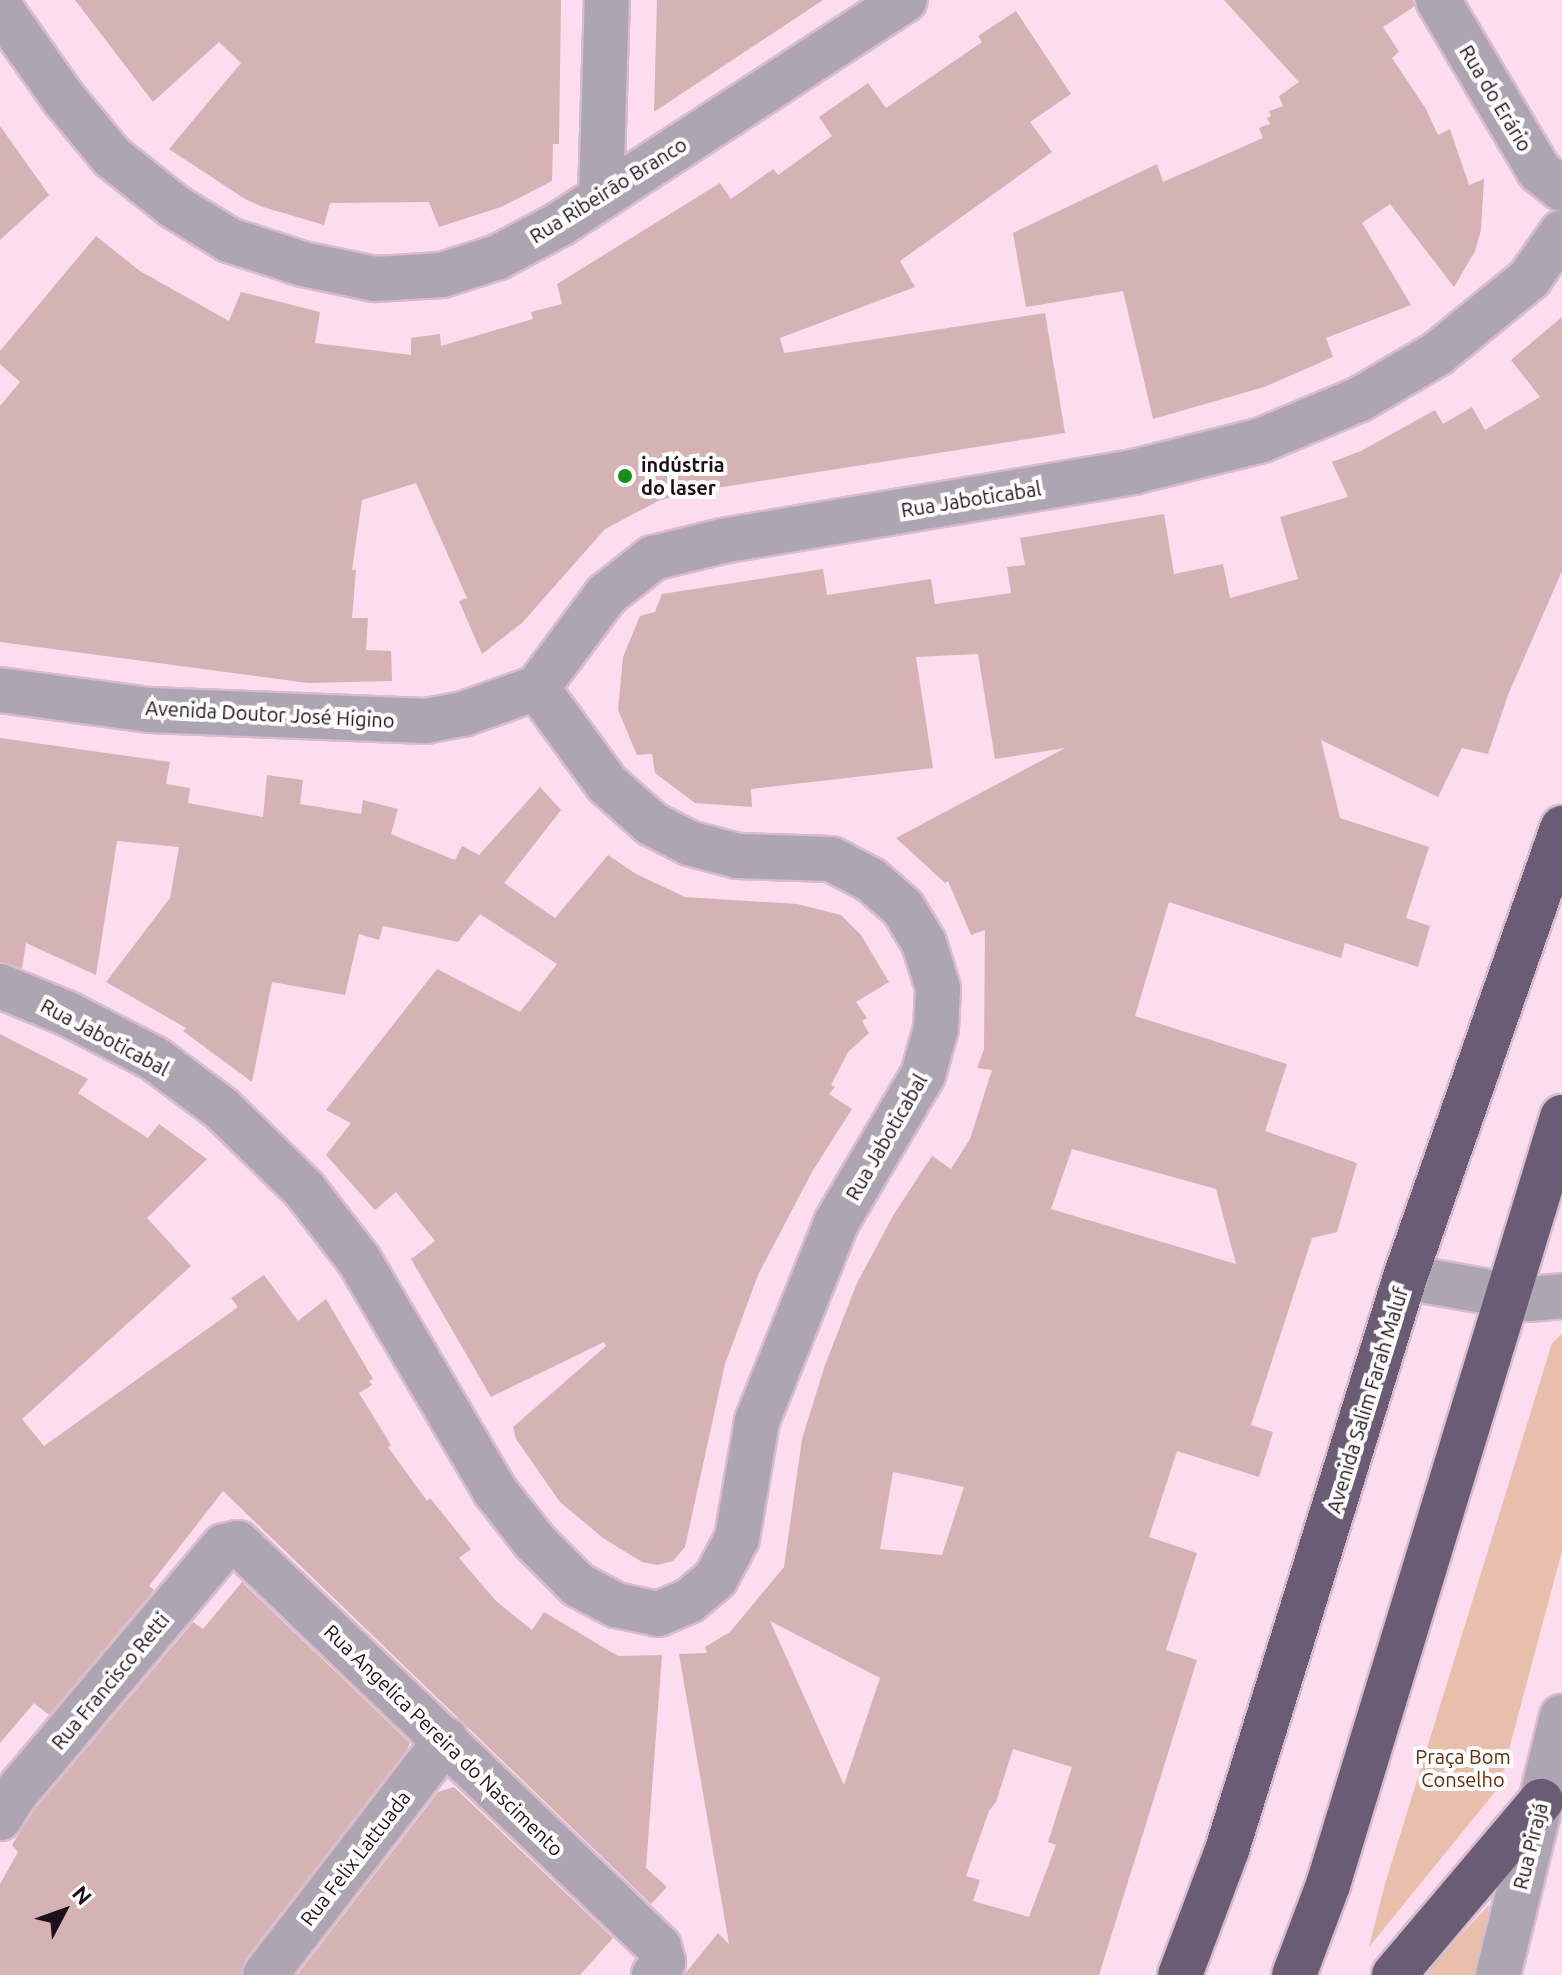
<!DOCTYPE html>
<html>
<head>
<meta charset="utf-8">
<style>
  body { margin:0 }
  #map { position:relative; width:1562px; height:1975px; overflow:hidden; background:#fcddef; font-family:Ubuntu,sans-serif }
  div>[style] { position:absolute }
  .green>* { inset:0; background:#e8bfab }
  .building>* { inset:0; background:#d5b2b4 }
  .roads { filter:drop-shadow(2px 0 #d8bccd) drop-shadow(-2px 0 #d8bccd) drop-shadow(0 2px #d8bccd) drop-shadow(0 -2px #d8bccd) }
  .minor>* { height:44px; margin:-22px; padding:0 22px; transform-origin:22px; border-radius:22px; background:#ada6b2 }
  .highway>* { height:44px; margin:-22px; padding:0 22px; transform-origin:22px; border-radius:22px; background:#6a5c74 }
  .dots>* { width:22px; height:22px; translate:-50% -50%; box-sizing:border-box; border:4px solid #fff; border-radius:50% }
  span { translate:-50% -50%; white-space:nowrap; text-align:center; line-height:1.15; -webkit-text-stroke:8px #fff; paint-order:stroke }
  .street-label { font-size:20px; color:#1c1118 }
  .poi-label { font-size:20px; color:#1c1118; font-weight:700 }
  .left { translate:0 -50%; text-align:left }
  .park-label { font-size:20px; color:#632c0c }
  .north { position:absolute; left:24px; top:1871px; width:80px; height:80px; -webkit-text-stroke:6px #fff; paint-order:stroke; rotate:49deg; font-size:22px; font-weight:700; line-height:32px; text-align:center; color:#1c1118 }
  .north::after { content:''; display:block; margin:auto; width:28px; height:36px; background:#1c1118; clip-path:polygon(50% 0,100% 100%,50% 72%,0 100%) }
</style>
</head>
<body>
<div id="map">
  <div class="green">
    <div style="clip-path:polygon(1562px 1334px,1562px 1551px,1499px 1787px,1369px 1947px,1385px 1884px,1528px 1421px,1552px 1343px)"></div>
    <div style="clip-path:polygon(1489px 1905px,1479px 1975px,1423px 1975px)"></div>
  </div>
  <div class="building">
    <div style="clip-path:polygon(75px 0,561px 0,559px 144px,553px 144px,552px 181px,501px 207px,439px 227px,429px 202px,330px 203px,324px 225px,263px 207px,245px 199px,169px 149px,241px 63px,219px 42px,153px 102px)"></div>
    <div style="clip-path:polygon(657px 0,823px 0,654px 112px)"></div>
    <div style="clip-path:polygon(1224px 0,1413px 0,1415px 6px,1383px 27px,1399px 52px,1392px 58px,1426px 109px,1438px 135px,1450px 129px,1469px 185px,1484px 179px,1481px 230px,1475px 251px,1454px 287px,1390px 204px,1362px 223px,1411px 305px,1326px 338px,1333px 357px,1264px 387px,1153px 419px,1123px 291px,1026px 307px,1013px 233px,1157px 164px,1163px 182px,1263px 138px,1259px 128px,1270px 124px,1267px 118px,1271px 116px,1269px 111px,1283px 106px,1279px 96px,1299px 82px)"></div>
    <div style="clip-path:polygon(1016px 11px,1071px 94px,1030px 122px,1052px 152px,900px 261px,915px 287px,780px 338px,784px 353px,1045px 313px,1065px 433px,716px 488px,660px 500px,605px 529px,522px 623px,482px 654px,459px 601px,467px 598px,416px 483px,362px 500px,352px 570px,356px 570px,352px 618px,368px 618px,366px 650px,391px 651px,392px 681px,308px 683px,0 642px,0 406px,20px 382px,0 364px,0 351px,96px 236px,140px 271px,229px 321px,241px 292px,320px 312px,315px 343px,411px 355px,411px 338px,440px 334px,441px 346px,533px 319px,531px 312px,562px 304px,557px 284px,720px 183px,731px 199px,773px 169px,778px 175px,832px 136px,819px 117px,868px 83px,886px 108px,982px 42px,978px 36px)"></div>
    <div style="clip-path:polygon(0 126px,49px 195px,0 240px)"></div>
    <div style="clip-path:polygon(evenodd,1562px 317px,1562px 571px,1508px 695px,1488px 754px,1462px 748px,1438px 797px,1321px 740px,1340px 818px,1429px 847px,1406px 918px,1430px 926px,1418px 967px,1345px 943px,1341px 958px,1169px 902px,1135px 1016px,1287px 1064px,1265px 1131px,1357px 1163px,1337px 1232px,1312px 1238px,1251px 1425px,1273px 1432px,1259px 1477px,1177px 1451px,1149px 1537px,1197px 1553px,1166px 1650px,1197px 1660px,1099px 1975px,684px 1975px,718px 1933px,729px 1944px,679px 1654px,707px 1653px,705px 1647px,730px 1632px,784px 1567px,802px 1439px,825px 1365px,857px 1283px,894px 1214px,932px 1156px,951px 1169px,970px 1139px,992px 1070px,977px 1068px,984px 1049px,985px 930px,971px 935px,948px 881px,945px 883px,896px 838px,1065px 748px,995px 759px,978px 654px,916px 657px,933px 768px,751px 789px,752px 807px,695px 803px,655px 773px,652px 754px,637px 755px,618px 710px,623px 657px,640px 616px,655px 612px,662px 594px,823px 569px,827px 595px,931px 579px,935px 604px,1011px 593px,1007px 567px,1025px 565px,1020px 538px,1164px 514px,1174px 574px,1223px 564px,1230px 598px,1298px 579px,1280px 517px,1348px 497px,1332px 462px,1361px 451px,1435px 410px,1443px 424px,1472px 407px,1485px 430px,1540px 397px,1511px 360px,1562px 317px,1072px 1149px,1216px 1189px,1236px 1264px,1051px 1209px,1072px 1149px,1562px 317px,893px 1472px,964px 1487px,942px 1555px,880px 1549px,893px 1472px,1562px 317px,770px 1621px,880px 1678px,844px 1785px,770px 1621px,1562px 317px,1013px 1749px,1072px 1767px,1048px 1842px,1056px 1845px,1029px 1917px,973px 1901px,980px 1880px,966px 1876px,989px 1811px,996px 1802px,1013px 1749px)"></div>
    <div style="clip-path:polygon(0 738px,170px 762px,166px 784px,190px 788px,188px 803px,263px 817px,267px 775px,303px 780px,300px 804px,361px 814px,363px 800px,398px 809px,391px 834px,455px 860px,462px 846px,479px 855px,540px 787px,561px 810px,504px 883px,555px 918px,608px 855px,636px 874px,685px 897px,797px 904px,841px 915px,861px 935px,889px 982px,856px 1002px,867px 1018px,862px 1021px,869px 1033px,848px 1052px,831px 1085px,835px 1087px,829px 1094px,852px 1109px,812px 1172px,758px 1275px,725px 1364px,685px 1547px,673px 1561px,657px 1565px,642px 1562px,603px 1538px,560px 1502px,516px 1439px,513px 1427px,606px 1346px,604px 1342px,491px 1397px,411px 1259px,435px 1241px,396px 1192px,375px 1210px,326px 1155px,351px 1123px,326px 1110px,437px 969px,520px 1012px,557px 964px,480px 914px,458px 942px,383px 926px,379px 940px,359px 934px,345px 995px,272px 982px,252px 1082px,183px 1031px,186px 1028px,106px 982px,170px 898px,179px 847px,117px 841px,96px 975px,26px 943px,22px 968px,0 962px)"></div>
    <div style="clip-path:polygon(0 1034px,88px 1079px,78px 1093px,148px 1138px,159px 1124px,207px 1159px,147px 1218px,191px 1266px,22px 1419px,44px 1446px,238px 1307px,231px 1298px,264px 1275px,298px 1321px,326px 1299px,373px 1379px,369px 1381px,372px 1385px,359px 1393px,391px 1445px,388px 1447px,427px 1501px,430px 1498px,471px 1549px,459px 1558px,496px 1601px,532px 1630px,544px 1612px,618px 1656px,662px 1655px,646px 1868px,667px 1887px,651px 1904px,223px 1491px,149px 1586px,154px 1590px,49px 1715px,34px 1703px,0 1743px)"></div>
    <div style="clip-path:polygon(242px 1582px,410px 1743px,407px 1750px,245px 1960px,241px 1975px,0 1975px,0 1884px,18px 1852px,12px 1845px,18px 1835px,35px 1809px,193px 1622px,203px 1629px)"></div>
    <div style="clip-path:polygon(454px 1787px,613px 1938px,580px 1975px,297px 1975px,438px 1792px)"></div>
  </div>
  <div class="roads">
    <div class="minor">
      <div style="left:1438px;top:0;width:199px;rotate:59.4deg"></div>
      <div style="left:1539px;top:171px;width:29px;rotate:38deg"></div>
      <div style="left:0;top:8px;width:111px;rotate:54.9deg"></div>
      <div style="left:64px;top:99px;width:75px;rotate:50.4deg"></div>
      <div style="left:112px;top:157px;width:80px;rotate:38.4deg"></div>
      <div style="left:175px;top:207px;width:63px;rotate:31.4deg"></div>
      <div style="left:229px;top:240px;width:78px;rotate:18deg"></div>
      <div style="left:303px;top:264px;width:74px;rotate:11.8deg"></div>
      <div style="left:375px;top:279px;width:67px;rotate:-3.4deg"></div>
      <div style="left:442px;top:275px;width:59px;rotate:-17.8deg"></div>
      <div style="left:498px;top:257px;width:70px;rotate:-28deg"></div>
      <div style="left:560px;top:224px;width:411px;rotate:-33deg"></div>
      <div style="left:601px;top:197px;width:197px;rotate:-88.3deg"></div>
      <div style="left:537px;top:688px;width:116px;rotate:-53.4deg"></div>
      <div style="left:606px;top:595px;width:60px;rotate:-38.2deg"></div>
      <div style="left:653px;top:558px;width:71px;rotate:-13.8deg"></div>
      <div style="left:722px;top:541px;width:417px;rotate:-9.5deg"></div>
      <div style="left:1133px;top:472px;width:133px;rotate:-13.9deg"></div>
      <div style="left:1262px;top:440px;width:106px;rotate:-22.7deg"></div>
      <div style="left:1360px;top:399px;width:89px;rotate:-30.3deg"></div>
      <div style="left:1437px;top:354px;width:119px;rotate:-39.2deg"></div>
      <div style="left:1529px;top:279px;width:57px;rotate:-54.9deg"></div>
      <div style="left:0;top:690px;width:151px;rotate:7.6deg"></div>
      <div style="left:150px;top:710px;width:276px;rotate:2.3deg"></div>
      <div style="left:426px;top:721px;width:38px;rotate:-11deg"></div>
      <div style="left:463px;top:714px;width:78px;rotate:-19.4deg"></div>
      <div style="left:0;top:986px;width:74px;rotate:22.4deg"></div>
      <div style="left:68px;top:1014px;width:98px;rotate:27.3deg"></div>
      <div style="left:155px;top:1059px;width:84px;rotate:36.7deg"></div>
      <div style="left:222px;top:1109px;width:115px;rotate:44.3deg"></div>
      <div style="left:304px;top:1189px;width:90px;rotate:52.2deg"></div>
      <div style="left:359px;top:1260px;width:268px;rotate:59.5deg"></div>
      <div style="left:495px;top:1491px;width:65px;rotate:51.9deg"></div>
      <div style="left:535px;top:1542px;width:61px;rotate:45deg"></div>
      <div style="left:578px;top:1585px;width:43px;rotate:27.8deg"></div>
      <div style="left:616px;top:1605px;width:43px;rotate:12.1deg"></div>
      <div style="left:658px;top:1614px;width:34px;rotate:-23deg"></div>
      <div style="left:689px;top:1601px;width:35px;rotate:-40deg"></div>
      <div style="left:716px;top:1578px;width:45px;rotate:-62.3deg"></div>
      <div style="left:737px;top:1538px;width:119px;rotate:-80.3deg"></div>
      <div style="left:757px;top:1421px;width:213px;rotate:-68.2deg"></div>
      <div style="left:836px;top:1223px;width:172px;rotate:-59.6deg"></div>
      <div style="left:923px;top:1075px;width:49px;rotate:-74.5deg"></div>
      <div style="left:936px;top:1028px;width:40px;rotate:-87.1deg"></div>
      <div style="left:938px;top:988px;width:47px;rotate:-107.3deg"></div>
      <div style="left:924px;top:943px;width:41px;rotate:-121deg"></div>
      <div style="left:903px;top:908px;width:43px;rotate:-138.8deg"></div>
      <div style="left:871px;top:880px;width:45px;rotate:-152.3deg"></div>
      <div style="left:831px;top:859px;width:93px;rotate:-178.2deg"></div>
      <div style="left:738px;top:856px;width:51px;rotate:-165.1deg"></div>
      <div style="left:689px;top:843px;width:42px;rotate:-152.8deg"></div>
      <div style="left:652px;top:824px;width:60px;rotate:-138.4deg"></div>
      <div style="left:607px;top:784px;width:119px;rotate:-126.1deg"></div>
      <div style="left:1405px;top:1277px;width:126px;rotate:10.1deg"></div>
      <div style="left:1529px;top:1299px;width:33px;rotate:-5deg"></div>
      <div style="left:0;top:1818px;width:28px;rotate:-58deg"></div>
      <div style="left:15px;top:1794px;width:324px;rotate:-49.9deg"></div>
      <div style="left:224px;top:1546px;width:14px;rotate:-12deg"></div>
      <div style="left:238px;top:1543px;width:583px;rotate:43.82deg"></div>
      <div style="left:659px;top:1947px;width:16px;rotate:75deg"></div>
      <div style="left:663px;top:1962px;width:16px;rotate:125deg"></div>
      <div style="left:265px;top:1975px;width:297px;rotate:-52.4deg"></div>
      <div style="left:1498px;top:1975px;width:266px;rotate:-76.1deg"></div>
    </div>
    <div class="highway">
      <div style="left:1180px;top:1975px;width:134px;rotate:-69.4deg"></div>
      <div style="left:1227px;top:1850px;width:600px;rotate:-72.74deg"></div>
      <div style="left:1405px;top:1277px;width:476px;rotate:-70.7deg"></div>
      <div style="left:1294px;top:1975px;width:96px;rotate:-69.3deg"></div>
      <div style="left:1328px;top:1885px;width:803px;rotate:-73.05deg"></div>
      <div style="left:1394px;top:1975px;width:228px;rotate:-49.8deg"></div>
    </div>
  </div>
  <div class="dots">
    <div style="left:625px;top:476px;background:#168f1a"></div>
  </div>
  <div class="street-label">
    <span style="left:1496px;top:98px;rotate:59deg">Rua do Erário</span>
    <span style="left:608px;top:190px;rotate:-32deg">Rua Ribeirão Branco</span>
    <span style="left:971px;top:499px;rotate:-9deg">Rua Jaboticabal</span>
    <span style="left:270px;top:714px;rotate:3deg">Avenida Doutor José Higino</span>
    <span style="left:105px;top:1037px;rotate:28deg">Rua Jaboticabal</span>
    <span style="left:886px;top:1137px;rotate:-60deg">Rua Jaboticabal</span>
    <span style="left:1367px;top:1400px;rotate:-73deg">Avenida Salim Farah Maluf</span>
    <span style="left:110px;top:1681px;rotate:-50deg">Rua Francisco Retti</span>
    <span style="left:444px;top:1740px;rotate:44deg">Rua Angelica Pereira do Nascimento</span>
    <span style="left:1530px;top:1846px;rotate:-76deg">Rua Pirajá</span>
    <span style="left:355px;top:1858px;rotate:-52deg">Rua Felix Lattuada</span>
  </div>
  <div class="poi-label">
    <span class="left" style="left:641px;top:476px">indústria<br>do laser</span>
  </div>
  <div class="park-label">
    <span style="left:1463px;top:1768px">Praça Bom<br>Conselho</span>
  </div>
  <div class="north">N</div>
</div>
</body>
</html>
